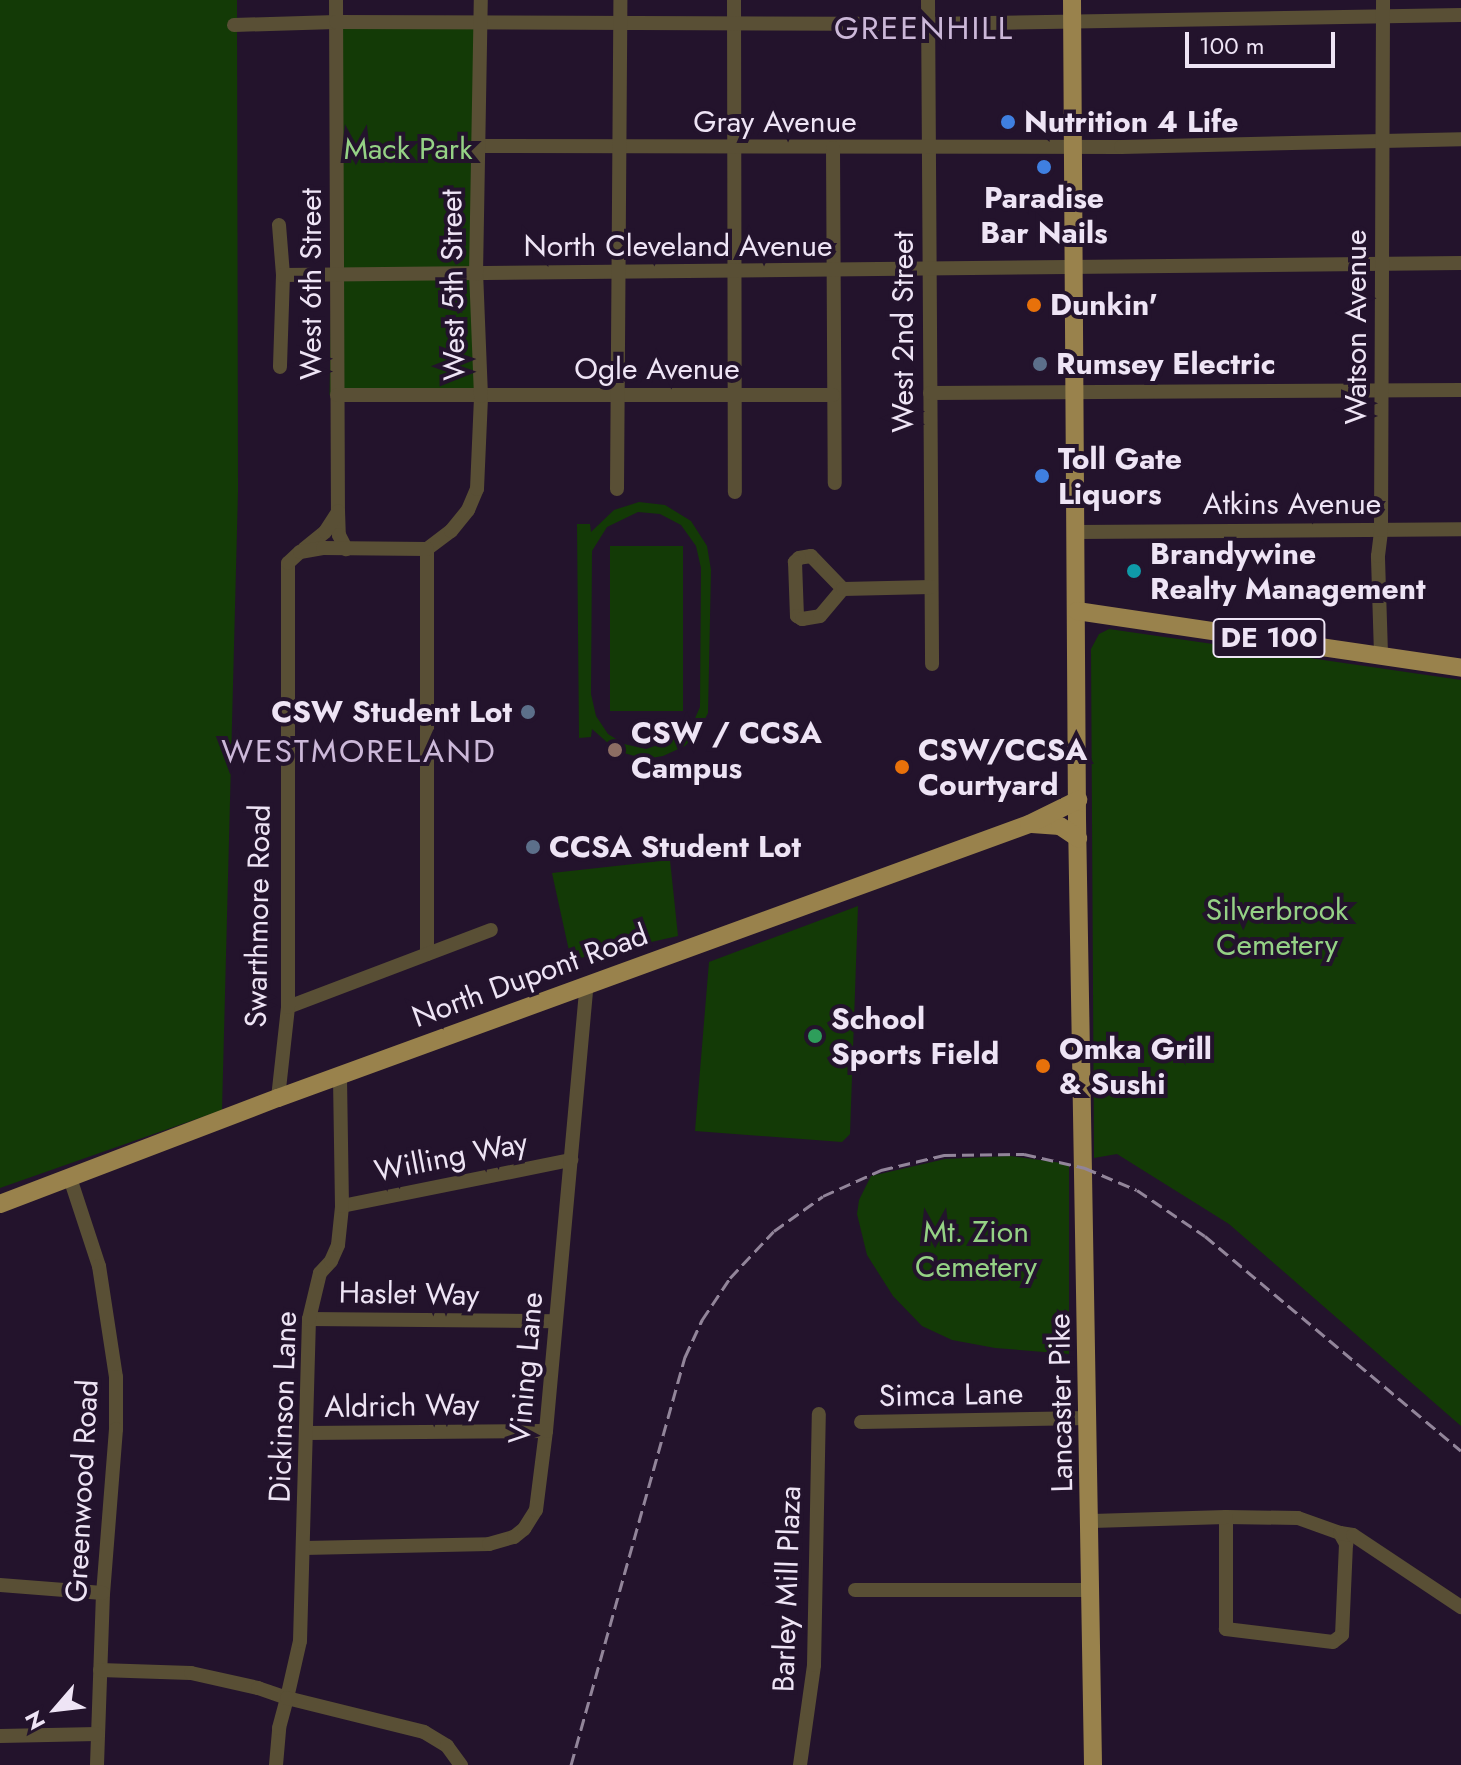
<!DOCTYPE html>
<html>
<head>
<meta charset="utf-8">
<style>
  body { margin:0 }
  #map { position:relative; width:1461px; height:1765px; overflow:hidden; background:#23132c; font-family:Jost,sans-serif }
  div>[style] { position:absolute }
  .green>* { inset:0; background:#133a06; transform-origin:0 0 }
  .minor>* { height:14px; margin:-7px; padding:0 7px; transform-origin:7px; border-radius:7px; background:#594f35 }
  .major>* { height:18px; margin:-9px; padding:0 9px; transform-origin:9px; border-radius:9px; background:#99824c }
  .rail>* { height:3px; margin-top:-1.5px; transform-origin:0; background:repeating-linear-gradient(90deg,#92859a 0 12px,transparent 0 18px) }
  .dots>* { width:22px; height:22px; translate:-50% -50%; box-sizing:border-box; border:4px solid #23132c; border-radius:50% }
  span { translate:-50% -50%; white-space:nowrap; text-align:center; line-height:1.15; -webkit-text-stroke:8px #23132c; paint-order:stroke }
  .shield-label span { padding:2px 6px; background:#23132c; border:2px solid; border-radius:6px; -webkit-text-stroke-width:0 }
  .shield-label { font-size:28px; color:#eee4f5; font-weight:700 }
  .street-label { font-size:30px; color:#eee4f5 }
  .poi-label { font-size:30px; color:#eee4f5; font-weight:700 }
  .left { translate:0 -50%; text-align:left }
  .right { translate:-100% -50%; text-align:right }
  .park-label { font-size:30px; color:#95d285 }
  .neighbourhood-label { font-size:32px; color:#ccb8d9; letter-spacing:2px }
  .north { position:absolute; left:16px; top:1669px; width:80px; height:80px; -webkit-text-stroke:6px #23132c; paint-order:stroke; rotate:242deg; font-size:22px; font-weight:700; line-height:32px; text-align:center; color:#eee4f5 }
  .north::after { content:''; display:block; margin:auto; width:28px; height:36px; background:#eee4f5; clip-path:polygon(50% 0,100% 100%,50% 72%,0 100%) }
  .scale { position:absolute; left:1185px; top:32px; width:150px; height:36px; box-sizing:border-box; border:4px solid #eee4f5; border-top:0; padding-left:10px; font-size:24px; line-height:28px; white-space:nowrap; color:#eee4f5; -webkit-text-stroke:6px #23132c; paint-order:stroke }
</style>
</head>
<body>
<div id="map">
  <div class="green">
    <div style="clip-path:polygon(0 0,237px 0,238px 491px,222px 1110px,0 1188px)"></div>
    <div style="left:336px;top:22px;width:145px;height:373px;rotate:1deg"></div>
    <div style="clip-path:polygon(evenodd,639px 502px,665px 505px,691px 521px,707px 546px,711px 570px,708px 713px,699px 731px,685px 746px,663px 756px,645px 759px,617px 751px,592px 729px,591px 737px,579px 738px,577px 524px,590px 524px,591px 532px,614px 510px,639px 502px,638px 512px,660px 514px,681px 525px,696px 546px,701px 568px,700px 707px,692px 725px,678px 738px,646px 749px,624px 744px,608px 734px,596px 716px,591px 694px,592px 551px,607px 527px,638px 512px)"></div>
    <div style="left:610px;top:546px;width:73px;height:165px"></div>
    <div style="clip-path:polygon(1109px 629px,1461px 680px,1461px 1426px,1229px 1224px,1117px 1154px,1094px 1158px,1091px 649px,1099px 634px)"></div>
    <div style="clip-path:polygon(670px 860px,678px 936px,571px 960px,552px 873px)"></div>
    <div style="clip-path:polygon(858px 906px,850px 1134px,842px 1142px,695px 1131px,709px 962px)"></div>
    <div style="clip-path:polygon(1010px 1156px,1069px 1164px,1069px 1354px,995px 1348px,952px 1340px,922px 1326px,893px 1296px,867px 1255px,857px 1214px,859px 1200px,871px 1176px,945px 1159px)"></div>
  </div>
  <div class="minor">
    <div style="left:336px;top:0;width:511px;rotate:89.78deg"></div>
    <div style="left:338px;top:511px;width:24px;rotate:88deg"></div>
    <div style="left:339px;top:535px;width:16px;rotate:63deg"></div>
    <div style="left:734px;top:0;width:492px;rotate:89.9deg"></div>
    <div style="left:928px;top:0;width:664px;rotate:89.65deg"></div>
    <div style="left:234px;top:25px;width:102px;rotate:-1.7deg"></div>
    <div style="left:336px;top:22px;width:592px;rotate:0.19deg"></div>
    <div style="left:928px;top:24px;width:533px;rotate:-0.97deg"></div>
    <div style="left:479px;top:146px;width:642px;rotate:0.09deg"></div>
    <div style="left:1121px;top:147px;width:340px;rotate:-1.3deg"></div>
    <div style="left:833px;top:148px;width:335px;rotate:89.7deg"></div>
    <div style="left:279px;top:225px;width:50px;rotate:85.4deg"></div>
    <div style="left:283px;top:275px;width:92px;rotate:91.9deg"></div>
    <div style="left:283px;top:275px;width:1178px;rotate:-0.58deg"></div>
    <div style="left:930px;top:393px;width:531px;rotate:-0.32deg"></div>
    <div style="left:337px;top:395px;width:496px"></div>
    <div style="left:617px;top:489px;width:489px;rotate:-89.6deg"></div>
    <div style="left:1076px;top:532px;width:385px;rotate:-0.4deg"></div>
    <div style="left:304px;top:549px;width:27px;rotate:-39deg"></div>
    <div style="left:325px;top:532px;width:24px;rotate:-57deg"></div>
    <div style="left:427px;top:549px;width:30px;rotate:-37deg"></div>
    <div style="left:451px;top:531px;width:27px;rotate:-51deg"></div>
    <div style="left:468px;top:510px;width:23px;rotate:-67deg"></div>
    <div style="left:477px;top:489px;width:93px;rotate:-87.5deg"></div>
    <div style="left:481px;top:396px;width:122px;rotate:-92.3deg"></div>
    <div style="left:476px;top:274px;width:274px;rotate:-89deg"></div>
    <div style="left:427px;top:549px;width:405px;rotate:90deg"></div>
    <div style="left:843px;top:589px;width:46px;rotate:-134.1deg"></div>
    <div style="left:811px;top:556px;width:12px;rotate:171deg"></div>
    <div style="left:799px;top:558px;width:6px;rotate:135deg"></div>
    <div style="left:795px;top:562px;width:54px;rotate:87.9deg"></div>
    <div style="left:797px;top:616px;width:6px;rotate:31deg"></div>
    <div style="left:802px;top:619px;width:18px;rotate:-9deg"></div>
    <div style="left:820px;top:616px;width:35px;rotate:-50deg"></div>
    <div style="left:843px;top:589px;width:88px;rotate:-1.3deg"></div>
    <div style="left:1381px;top:654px;width:98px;rotate:-91.8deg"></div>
    <div style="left:1378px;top:556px;width:26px;rotate:-83deg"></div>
    <div style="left:1381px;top:530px;width:530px;rotate:-89.78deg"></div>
    <div style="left:288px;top:1007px;width:217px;rotate:-20.8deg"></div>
    <div style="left:278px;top:1098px;width:92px;rotate:-83.7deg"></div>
    <div style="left:288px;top:1007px;width:444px;rotate:-90deg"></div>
    <div style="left:288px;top:563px;width:16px;rotate:-43deg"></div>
    <div style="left:300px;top:552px;width:23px;rotate:-10deg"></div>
    <div style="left:323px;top:548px;width:104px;rotate:0.6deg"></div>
    <div style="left:70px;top:1178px;width:93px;rotate:71.8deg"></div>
    <div style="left:99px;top:1266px;width:112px;rotate:81.3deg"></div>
    <div style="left:116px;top:1377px;width:52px;rotate:90deg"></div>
    <div style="left:116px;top:1429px;width:165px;rotate:94.5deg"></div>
    <div style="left:103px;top:1593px;width:172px;rotate:92deg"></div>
    <div style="left:342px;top:1206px;width:234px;rotate:-11.4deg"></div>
    <div style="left:309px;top:1319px;width:246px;rotate:0.5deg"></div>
    <div style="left:861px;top:1422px;width:228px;rotate:-1deg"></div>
    <div style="left:307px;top:1433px;width:239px;rotate:-0.5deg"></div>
    <div style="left:1226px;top:1517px;width:72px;rotate:0.8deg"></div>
    <div style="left:1298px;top:1518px;width:45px;rotate:19.7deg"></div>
    <div style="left:1340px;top:1533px;width:13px;rotate:61deg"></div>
    <div style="left:1346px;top:1544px;width:91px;rotate:92.5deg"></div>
    <div style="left:1342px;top:1635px;width:11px;rotate:142deg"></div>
    <div style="left:1333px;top:1642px;width:108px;rotate:-173.1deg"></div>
    <div style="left:1226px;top:1629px;width:112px;rotate:-90deg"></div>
    <div style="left:1092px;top:1521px;width:134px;rotate:-1.7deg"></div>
    <div style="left:1340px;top:1533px;width:13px;rotate:9deg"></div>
    <div style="left:1353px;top:1535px;width:130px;rotate:33.7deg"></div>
    <div style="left:304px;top:1548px;width:185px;rotate:-1.2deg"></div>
    <div style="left:489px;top:1544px;width:26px;rotate:-16deg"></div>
    <div style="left:514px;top:1537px;width:13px;rotate:-39deg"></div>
    <div style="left:524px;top:1529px;width:22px;rotate:-58deg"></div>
    <div style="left:536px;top:1510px;width:80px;rotate:-82.8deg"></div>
    <div style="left:546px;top:1431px;width:449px;rotate:-84.8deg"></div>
    <div style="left:0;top:1585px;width:103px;rotate:4.4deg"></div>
    <div style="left:855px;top:1590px;width:237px"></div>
    <div style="left:100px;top:1670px;width:91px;rotate:1.9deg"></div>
    <div style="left:191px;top:1673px;width:69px;rotate:12.6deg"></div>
    <div style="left:258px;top:1688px;width:31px;rotate:19deg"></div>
    <div style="left:287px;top:1698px;width:58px;rotate:-77.2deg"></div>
    <div style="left:300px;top:1641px;width:322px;rotate:-88.4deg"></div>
    <div style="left:309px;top:1319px;width:47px;rotate:-76.6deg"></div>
    <div style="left:320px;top:1273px;width:16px;rotate:-47deg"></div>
    <div style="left:331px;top:1261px;width:17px;rotate:-66deg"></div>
    <div style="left:338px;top:1245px;width:39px;rotate:-84deg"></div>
    <div style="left:342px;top:1206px;width:130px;rotate:-90.9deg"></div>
    <div style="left:0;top:1736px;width:97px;rotate:-1.2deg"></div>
    <div style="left:276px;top:1765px;width:37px;rotate:-85deg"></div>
    <div style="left:279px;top:1728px;width:31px;rotate:-75deg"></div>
    <div style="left:287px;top:1698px;width:141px;rotate:13.9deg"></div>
    <div style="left:424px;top:1732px;width:27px;rotate:31deg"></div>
    <div style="left:447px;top:1746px;width:24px;rotate:54deg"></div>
    <div style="left:800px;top:1765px;width:101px;rotate:-82deg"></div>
    <div style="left:814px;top:1665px;width:251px;rotate:-88.9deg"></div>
  </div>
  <div class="major">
    <div style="left:1072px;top:0;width:819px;rotate:89.65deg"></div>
    <div style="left:1077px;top:819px;width:946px;rotate:89.03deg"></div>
    <div style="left:1077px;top:611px;width:388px;rotate:8.4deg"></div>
    <div style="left:1032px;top:824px;width:28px;rotate:4deg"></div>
    <div style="left:1060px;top:826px;width:22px;rotate:34deg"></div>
    <div style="left:0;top:1204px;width:298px;rotate:-20.9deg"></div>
    <div style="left:278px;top:1098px;width:799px;rotate:-20.04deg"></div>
    <div style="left:1029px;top:824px;width:55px;rotate:-26.1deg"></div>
  </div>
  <div class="rail">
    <div style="left:571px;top:1765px;width:424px;rotate:-74.4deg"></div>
    <div style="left:685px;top:1357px;width:41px;rotate:-65.3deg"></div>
    <div style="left:702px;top:1320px;width:50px;rotate:-56.3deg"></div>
    <div style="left:730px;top:1278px;width:64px;rotate:-46.9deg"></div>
    <div style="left:774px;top:1231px;width:60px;rotate:-35.5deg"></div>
    <div style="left:823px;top:1196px;width:64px;rotate:-24.1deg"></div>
    <div style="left:881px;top:1170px;width:65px;rotate:-13.4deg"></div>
    <div style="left:944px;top:1155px;width:80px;rotate:-0.7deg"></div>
    <div style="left:1024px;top:1154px;width:63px;rotate:12.9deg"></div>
    <div style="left:1085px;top:1168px;width:56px;rotate:22.9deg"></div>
    <div style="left:1137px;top:1190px;width:82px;rotate:34.1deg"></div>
    <div style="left:1205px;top:1236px;width:334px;rotate:40deg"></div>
  </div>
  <div class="dots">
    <div style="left:1008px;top:122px;background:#3f7fe0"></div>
    <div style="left:1044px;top:167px;background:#3f7fe0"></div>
    <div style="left:1034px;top:305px;background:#e8710a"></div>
    <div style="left:1040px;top:364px;background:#5c6f8a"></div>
    <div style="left:1042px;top:476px;background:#3f7fe0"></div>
    <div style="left:1134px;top:571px;background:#0f9aa8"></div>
    <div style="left:528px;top:712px;background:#5c6f8a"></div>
    <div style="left:615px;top:750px;background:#8d6e63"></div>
    <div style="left:902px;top:767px;background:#e8710a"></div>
    <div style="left:533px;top:847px;background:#5c6f8a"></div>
    <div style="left:815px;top:1036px;background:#2e9e5b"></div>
    <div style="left:1043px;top:1066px;background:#e8710a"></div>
  </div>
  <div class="shield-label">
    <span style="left:1269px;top:638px">DE 100</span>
  </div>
  <div class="street-label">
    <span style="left:775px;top:122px">Gray Avenue</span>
    <span style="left:678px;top:246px">North Cleveland Avenue</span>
    <span style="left:311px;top:284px;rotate:-90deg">West 6th Street</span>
    <span style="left:453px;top:285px;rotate:-91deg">West 5th Street</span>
    <span style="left:1356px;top:327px;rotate:-90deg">Watson Avenue</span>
    <span style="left:903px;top:332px;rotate:-90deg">West 2nd Street</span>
    <span style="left:657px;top:369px">Ogle Avenue</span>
    <span style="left:1292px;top:504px">Atkins Avenue</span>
    <span style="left:258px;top:916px;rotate:-89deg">Swarthmore Road</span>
    <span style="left:530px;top:976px;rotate:-20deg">North Dupont Road</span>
    <span style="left:451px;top:1157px;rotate:-11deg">Willing Way</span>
    <span style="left:409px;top:1294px;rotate:1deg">Haslet Way</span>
    <span style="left:526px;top:1368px;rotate:-85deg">Vining Lane</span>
    <span style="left:951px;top:1395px;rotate:-1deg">Simca Lane</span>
    <span style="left:1061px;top:1403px;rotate:-91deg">Lancaster Pike</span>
    <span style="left:402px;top:1406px;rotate:-1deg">Aldrich Way</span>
    <span style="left:283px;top:1407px;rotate:-88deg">Dickinson Lane</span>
    <span style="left:82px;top:1491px;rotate:-87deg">Greenwood Road</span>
    <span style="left:787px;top:1589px;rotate:-88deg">Barley Mill Plaza</span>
  </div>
  <div class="poi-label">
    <span class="left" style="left:1024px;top:122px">Nutrition 4 Life</span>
    <span style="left:1044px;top:215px">Paradise<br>Bar Nails</span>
    <span class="left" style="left:1050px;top:305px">Dunkin'</span>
    <span class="left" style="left:1056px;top:364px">Rumsey Electric</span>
    <span class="left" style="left:1058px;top:476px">Toll Gate<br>Liquors</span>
    <span class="left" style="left:1150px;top:571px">Brandywine<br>Realty Management</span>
    <span class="right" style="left:512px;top:712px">CSW Student Lot</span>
    <span class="left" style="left:631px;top:750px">CSW / CCSA<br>Campus</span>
    <span class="left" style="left:918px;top:767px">CSW/CCSA<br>Courtyard</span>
    <span class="left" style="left:549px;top:847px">CCSA Student Lot</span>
    <span class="left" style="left:831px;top:1036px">School<br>Sports Field</span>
    <span class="left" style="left:1059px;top:1066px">Omka Grill<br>&amp; Sushi</span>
  </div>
  <div class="park-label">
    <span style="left:408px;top:149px">Mack Park</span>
    <span style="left:1277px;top:927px">Silverbrook<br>Cemetery</span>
    <span style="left:976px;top:1249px">Mt. Zion<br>Cemetery</span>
  </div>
  <div class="neighbourhood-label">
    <span style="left:924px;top:28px">GREENHILL</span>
    <span style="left:359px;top:751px">WESTMORELAND</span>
  </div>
  <div class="north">N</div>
  <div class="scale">100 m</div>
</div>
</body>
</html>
